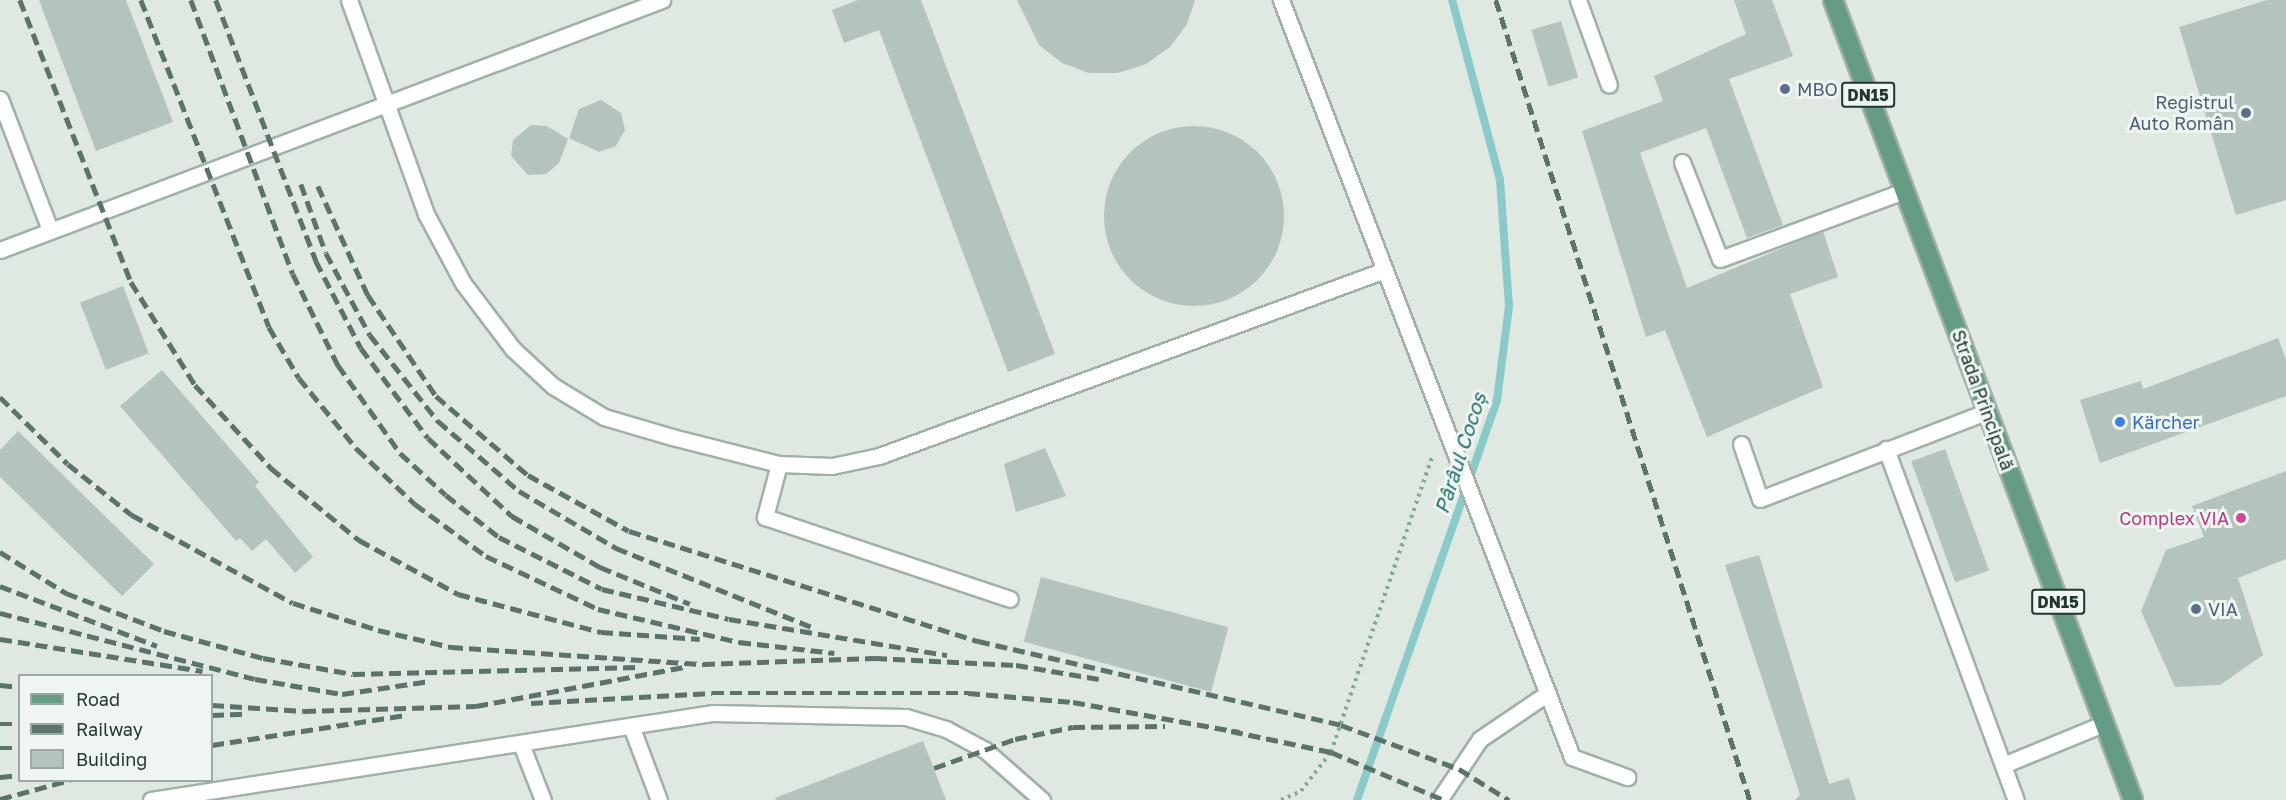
<!DOCTYPE html>
<html>
<head>
<meta charset="utf-8">
<style>
  body { margin:0 }
  #map { position:relative; width:2286px; height:800px; overflow:hidden; background:#dfe9e2; font-family:"Golos Text",sans-serif }
  div>[style] { position:absolute }
  .stream>* { height:8px; margin:-4px; padding:0 4px; transform-origin:4px; border-radius:4px; background:#8acac9 }
  .building>* { inset:0; background:#b4c3bb; transform-origin:0 0 }
  .round { border-radius:50% }
  .path>* { height:4px; margin-top:-2px; transform-origin:0; background:repeating-linear-gradient(90deg,#81aa96 0 3px,transparent 0 7.5px) }
  .roads { filter:drop-shadow(2px 0 #a2b0a8) drop-shadow(-2px 0 #a2b0a8) drop-shadow(0 2px #a2b0a8) drop-shadow(0 -2px #a2b0a8) }
  .service>* { height:15px; margin:-7.5px; padding:0 7.5px; transform-origin:7.5px; border-radius:7.5px; background:#fff }
  .primary>* { height:18px; margin:-9px; padding:0 9px; transform-origin:9px; border-radius:9px; background:#669b84 }
  .rail>* { height:4.5px; margin-top:-2.25px; transform-origin:0; background:repeating-linear-gradient(90deg,#5b7369 0 12px,transparent 0 18px) }
  .dots>* { width:16px; height:16px; translate:-50% -50%; box-sizing:border-box; border:3px solid #eff6f1; border-radius:50% }
  span { translate:-50% -50%; white-space:nowrap; text-align:center; line-height:1.15; -webkit-text-stroke:6px #eff6f1; paint-order:stroke }
  .shield-label span { padding:2px 4px; background:#eff6f1; border:2px solid; border-radius:4px; -webkit-text-stroke-width:0 }
  .shield-label { font-size:16px; color:#21372d; font-weight:700 }
  .service-label { font-size:18px; color:#4e5e75 }
  .left { translate:0 -50%; text-align:left }
  .right { translate:-100% -50%; text-align:right }
  .street-label { font-size:18px; color:#21372d }
  .shop-label { font-size:18px; color:#366cbe }
  .hotel-label { font-size:18px; color:#b23c85 }
  .water-label { font-size:20px; color:#216e6d; font-style:italic }
  .legend { position:absolute; left:18px; top:674px; width:195px; height:108px; box-sizing:border-box; background:#eff6f1; border:2px solid #9daaa3; margin:0; padding:8px 10px; list-style:none; font-size:18px; color:#21372d }
  .legend li { display:flex; align-items:center; gap:12px; height:30px }
  .legend b { width:30px; border:2px solid #9daaa3 }
</style>
</head>
<body>
<div id="map">
  <div class="stream">
    <div style="left:1357px;top:800px;width:424px;rotate:-70.7deg"></div>
    <div style="left:1497px;top:400px;width:95px;rotate:-82.7deg"></div>
    <div style="left:1509px;top:306px;width:126px;rotate:-94.1deg"></div>
    <div style="left:1500px;top:180px;width:186px;rotate:-104.9deg"></div>
  </div>
  <div class="building">
    <div style="clip-path:polygon(39px 0,126px 0,173px 122px,96px 151px)"></div>
    <div style="clip-path:polygon(858px 0,921px 0,1055px 354px,1008px 372px,879px 30px,844px 43px,832px 10px)"></div>
    <div style="clip-path:polygon(1017px 0,1195px 0,1187px 24px,1170px 47px,1146px 64px,1118px 73px,1089px 73px,1062px 63px,1039px 45px)"></div>
    <div style="clip-path:polygon(1734px 0,1772px 0,1793px 56px,1729px 79px,1783px 225px,1747px 238px,1706px 128px,1640px 153px,1687px 288px,1823px 231px,1838px 277px,1790px 294px,1823px 387px,1707px 437px,1665px 330px,1646px 337px,1582px 131px,1663px 101px,1654px 76px,1746px 34px)"></div>
    <div style="clip-path:polygon(2267px 0,2286px 0,2286px 200px,2236px 215px,2179px 27px)"></div>
    <div style="left:1561px;top:21px;width:59px;height:31px;rotate:73deg"></div>
    <div style="clip-path:polygon(601px 100px,621px 113px,625px 130px,616px 146px,599px 152px,569px 138px,579px 109px)"></div>
    <div style="clip-path:polygon(531px 125px,547px 126px,568px 139px,559px 163px,546px 174px,528px 175px,511px 156px,513px 140px)"></div>
    <div class="round" style="left:1104px;top:126px;width:180px;height:180px"></div>
    <div style="left:123px;top:286px;width:72px;height:46px;rotate:69deg"></div>
    <div style="clip-path:polygon(2278px 338px,2286px 360px,2286px 396px,2100px 463px,2080px 400px,2141px 381px,2143px 389px)"></div>
    <div style="clip-path:polygon(162px 370px,259px 482px,255px 486px,313px 557px,295px 573px,266px 539px,252px 551px,240px 538px,236px 541px,120px 406px)"></div>
    <div style="clip-path:polygon(18px 431px,154px 564px,122px 596px,0 477px,0 450px)"></div>
    <div style="clip-path:polygon(1045px 448px,1066px 496px,1016px 512px,1004px 464px)"></div>
    <div style="left:1945px;top:449px;width:129px;height:36px;rotate:70deg"></div>
    <div style="clip-path:polygon(2286px 471px,2286px 559px,2238px 578px,2263px 655px,2220px 685px,2175px 687px,2141px 611px,2166px 550px,2204px 537px,2192px 506px)"></div>
    <div style="clip-path:polygon(1759px 555px,1829px 784px,1849px 778px,1856px 800px,1795px 800px,1800px 795px,1725px 565px)"></div>
    <div style="left:1041px;top:577px;width:194px;height:67px;rotate:15deg"></div>
    <div style="clip-path:polygon(923px 741px,946px 800px,776px 800px,775px 798px)"></div>
  </div>
  <div class="path">
    <div style="left:1281px;top:800px;width:22px;rotate:-24deg"></div>
    <div style="left:1301px;top:791px;width:49px;rotate:-52.4deg"></div>
    <div style="left:1331px;top:752px;width:315px;rotate:-71.1deg"></div>
  </div>
  <div class="roads">
    <div class="service">
      <div style="left:349px;top:0;width:227px;rotate:70.2deg"></div>
      <div style="left:426px;top:214px;width:78px;rotate:61.8deg"></div>
      <div style="left:463px;top:283px;width:83px;rotate:52.9deg"></div>
      <div style="left:513px;top:349px;width:54px;rotate:42.8deg"></div>
      <div style="left:553px;top:386px;width:60px;rotate:31.3deg"></div>
      <div style="left:604px;top:417px;width:71px;rotate:16.4deg"></div>
      <div style="left:672px;top:437px;width:110px;rotate:14.2deg"></div>
      <div style="left:779px;top:464px;width:53px;rotate:2.2deg"></div>
      <div style="left:832px;top:466px;width:48px;rotate:-12deg"></div>
      <div style="left:879px;top:456px;width:536px;rotate:-20.19deg"></div>
      <div style="left:1281px;top:0;width:811px;rotate:68.97deg"></div>
      <div style="left:1572px;top:757px;width:59px;rotate:20deg"></div>
      <div style="left:1578px;top:0;width:90px;rotate:70deg"></div>
      <div style="left:0;top:99px;width:140px;rotate:69.1deg"></div>
      <div style="left:1682px;top:162px;width:104px;rotate:68.6deg"></div>
      <div style="left:1720px;top:259px;width:196px;rotate:-20.3deg"></div>
      <div style="left:0;top:250px;width:708px;rotate:-20.69deg"></div>
      <div style="left:1741px;top:444px;width:58px;rotate:70.9deg"></div>
      <div style="left:1760px;top:499px;width:242px;rotate:-21.1deg"></div>
      <div style="left:1886px;top:449px;width:374px;rotate:69.7deg"></div>
      <div style="left:779px;top:464px;width:55px;rotate:104.8deg"></div>
      <div style="left:765px;top:517px;width:258px;rotate:18.5deg"></div>
      <div style="left:631px;top:726px;width:79px;rotate:69.3deg"></div>
      <div style="left:521px;top:744px;width:60px;rotate:68.6deg"></div>
      <div style="left:2003px;top:765px;width:108px;rotate:-22.3deg"></div>
      <div style="left:151px;top:800px;width:569px;rotate:-8.8deg"></div>
      <div style="left:713px;top:713px;width:193px;rotate:1.2deg"></div>
      <div style="left:906px;top:717px;width:42px;rotate:16.7deg"></div>
      <div style="left:946px;top:729px;width:44px;rotate:28.3deg"></div>
      <div style="left:985px;top:750px;width:76px;rotate:41.3deg"></div>
      <div style="left:1439px;top:800px;width:73px;rotate:-56.1deg"></div>
      <div style="left:1480px;top:739px;width:82px;rotate:-34.1deg"></div>
    </div>
    <div class="primary">
      <div style="left:1833px;top:0;width:854px;rotate:69.44deg"></div>
    </div>
  </div>
  <div class="rail">
    <div style="left:20px;top:0;width:303px;rotate:68.5deg"></div>
    <div style="left:131px;top:282px;width:121px;rotate:58.1deg"></div>
    <div style="left:195px;top:385px;width:113px;rotate:47.5deg"></div>
    <div style="left:271px;top:468px;width:114px;rotate:39.3deg"></div>
    <div style="left:359px;top:540px;width:113px;rotate:28.6deg"></div>
    <div style="left:458px;top:594px;width:148px;rotate:14.9deg"></div>
    <div style="left:601px;top:632px;width:99px;rotate:4deg"></div>
    <div style="left:141px;top:0;width:351px;rotate:68.6deg"></div>
    <div style="left:269px;top:327px;width:59px;rotate:59.5deg"></div>
    <div style="left:299px;top:378px;width:92px;rotate:50.8deg"></div>
    <div style="left:357px;top:449px;width:80px;rotate:43.5deg"></div>
    <div style="left:415px;top:504px;width:88px;rotate:36.2deg"></div>
    <div style="left:486px;top:556px;width:124px;rotate:25.3deg"></div>
    <div style="left:598px;top:609px;width:145px;rotate:13.2deg"></div>
    <div style="left:739px;top:642px;width:96px;rotate:6.6deg"></div>
    <div style="left:191px;top:0;width:292px;rotate:69.6deg"></div>
    <div style="left:293px;top:274px;width:102px;rotate:63.7deg"></div>
    <div style="left:338px;top:365px;width:108px;rotate:54.8deg"></div>
    <div style="left:400px;top:453px;width:62px;rotate:42.4deg"></div>
    <div style="left:446px;top:495px;width:68px;rotate:38.4deg"></div>
    <div style="left:499px;top:537px;width:115px;rotate:26.8deg"></div>
    <div style="left:602px;top:589px;width:130px;rotate:13.3deg"></div>
    <div style="left:729px;top:619px;width:221px;rotate:9.4deg"></div>
    <div style="left:216px;top:0;width:280px;rotate:69deg"></div>
    <div style="left:316px;top:261px;width:98px;rotate:62.7deg"></div>
    <div style="left:361px;top:348px;width:112px;rotate:53.3deg"></div>
    <div style="left:428px;top:438px;width:115px;rotate:42.9deg"></div>
    <div style="left:512px;top:516px;width:102px;rotate:30.1deg"></div>
    <div style="left:600px;top:567px;width:97px;rotate:22.3deg"></div>
    <div style="left:1496px;top:0;width:839px;rotate:72.39deg"></div>
    <div style="left:301px;top:184px;width:73px;rotate:70.1deg"></div>
    <div style="left:326px;top:253px;width:93px;rotate:61.8deg"></div>
    <div style="left:370px;top:335px;width:110px;rotate:51.7deg"></div>
    <div style="left:438px;top:421px;width:107px;rotate:40.8deg"></div>
    <div style="left:519px;top:491px;width:113px;rotate:30.4deg"></div>
    <div style="left:616px;top:548px;width:214px;rotate:22deg"></div>
    <div style="left:318px;top:186px;width:120px;rotate:65.4deg"></div>
    <div style="left:368px;top:295px;width:122px;rotate:56deg"></div>
    <div style="left:436px;top:396px;width:121px;rotate:40.7deg"></div>
    <div style="left:528px;top:475px;width:115px;rotate:29deg"></div>
    <div style="left:629px;top:531px;width:366px;rotate:17.5deg"></div>
    <div style="left:978px;top:641px;width:373px;rotate:13deg"></div>
    <div style="left:1341px;top:725px;width:126px;rotate:20.4deg"></div>
    <div style="left:1459px;top:769px;width:59px;rotate:31.8deg"></div>
    <div style="left:0;top:397px;width:95px;rotate:44.6deg"></div>
    <div style="left:68px;top:464px;width:82px;rotate:38.6deg"></div>
    <div style="left:132px;top:515px;width:183px;rotate:28.7deg"></div>
    <div style="left:293px;top:603px;width:89px;rotate:17.6deg"></div>
    <div style="left:378px;top:630px;width:75px;rotate:13.1deg"></div>
    <div style="left:451px;top:647px;width:253px;rotate:3.9deg"></div>
    <div style="left:703px;top:664px;width:172px;rotate:-2deg"></div>
    <div style="left:875px;top:658px;width:141px;rotate:2.8deg"></div>
    <div style="left:1016px;top:665px;width:84px;rotate:9.6deg"></div>
    <div style="left:0;top:552px;width:78px;rotate:31.8deg"></div>
    <div style="left:66px;top:593px;width:105px;rotate:21.2deg"></div>
    <div style="left:164px;top:631px;width:103px;rotate:15.3deg"></div>
    <div style="left:263px;top:658px;width:91px;rotate:10.1deg"></div>
    <div style="left:353px;top:674px;width:286px;rotate:-1.4deg"></div>
    <div style="left:0;top:586px;width:168px;rotate:20.9deg"></div>
    <div style="left:0;top:613px;width:263px;rotate:14.5deg"></div>
    <div style="left:255px;top:679px;width:88px;rotate:9.8deg"></div>
    <div style="left:342px;top:694px;width:89px;rotate:-8.4deg"></div>
    <div style="left:0;top:639px;width:205px;rotate:9deg"></div>
    <div style="left:0;top:685px;width:20px;rotate:6deg"></div>
    <div style="left:531px;top:703px;width:181px;rotate:-3.2deg"></div>
    <div style="left:712px;top:693px;width:256px"></div>
    <div style="left:968px;top:693px;width:105px;rotate:4.9deg"></div>
    <div style="left:1073px;top:702px;width:169px;rotate:10.2deg"></div>
    <div style="left:212px;top:705px;width:92px;rotate:3.7deg"></div>
    <div style="left:304px;top:711px;width:172px;rotate:-1.7deg"></div>
    <div style="left:476px;top:706px;width:213px;rotate:-10.6deg"></div>
    <div style="left:212px;top:715px;width:33px;rotate:-2deg"></div>
    <div style="left:0;top:724px;width:20px"></div>
    <div style="left:1231px;top:731px;width:102px;rotate:11.9deg"></div>
    <div style="left:1331px;top:752px;width:123px;rotate:23deg"></div>
    <div style="left:212px;top:745px;width:196px;rotate:-8.8deg"></div>
    <div style="left:0;top:748px;width:20px"></div>
    <div style="left:934px;top:768px;width:86px;rotate:-19.7deg"></div>
    <div style="left:1015px;top:739px;width:59px;rotate:-11.7deg"></div>
    <div style="left:1073px;top:727px;width:92px;rotate:-0.6deg"></div>
    <div style="left:0;top:777px;width:20px;rotate:-6deg"></div>
    <div style="left:0;top:799px;width:73px;rotate:-15.2deg"></div>
  </div>
  <div class="dots">
    <div style="left:1785px;top:89px;background:#5c6f8a"></div>
    <div style="left:2246px;top:113px;background:#5c6f8a"></div>
    <div style="left:2120px;top:422px;background:#3f7fe0"></div>
    <div style="left:2241px;top:518px;background:#d1479c"></div>
    <div style="left:2196px;top:609px;background:#5c6f8a"></div>
  </div>
  <div class="shield-label">
    <span style="left:1868px;top:95px">DN15</span>
    <span style="left:2058px;top:602px">DN15</span>
  </div>
  <div class="service-label">
    <span class="left" style="left:1797px;top:89px">MBO</span>
    <span class="right" style="left:2234px;top:113px">Registrul<br>Auto Român</span>
    <span class="left" style="left:2208px;top:609px">VIA</span>
  </div>
  <div class="street-label">
    <span style="left:1983px;top:400px;rotate:70deg">Strada Principală</span>
  </div>
  <div class="shop-label">
    <span class="left" style="left:2132px;top:422px">Kärcher</span>
  </div>
  <div class="hotel-label">
    <span class="right" style="left:2229px;top:518px">Complex VIA</span>
  </div>
  <div class="water-label">
    <span style="left:1460px;top:453px;rotate:-72deg">Pârâul Cocoș</span>
  </div>
  <ul class="legend">
  <li><b style="height:8px;background:#669b84"></b>Road</li>
  <li><b style="height:8px;background:#5b7369"></b>Railway</li>
  <li><b style="height:16px;background:#b4c3bb"></b>Building</li>
  </ul>
</div>
</body>
</html>
